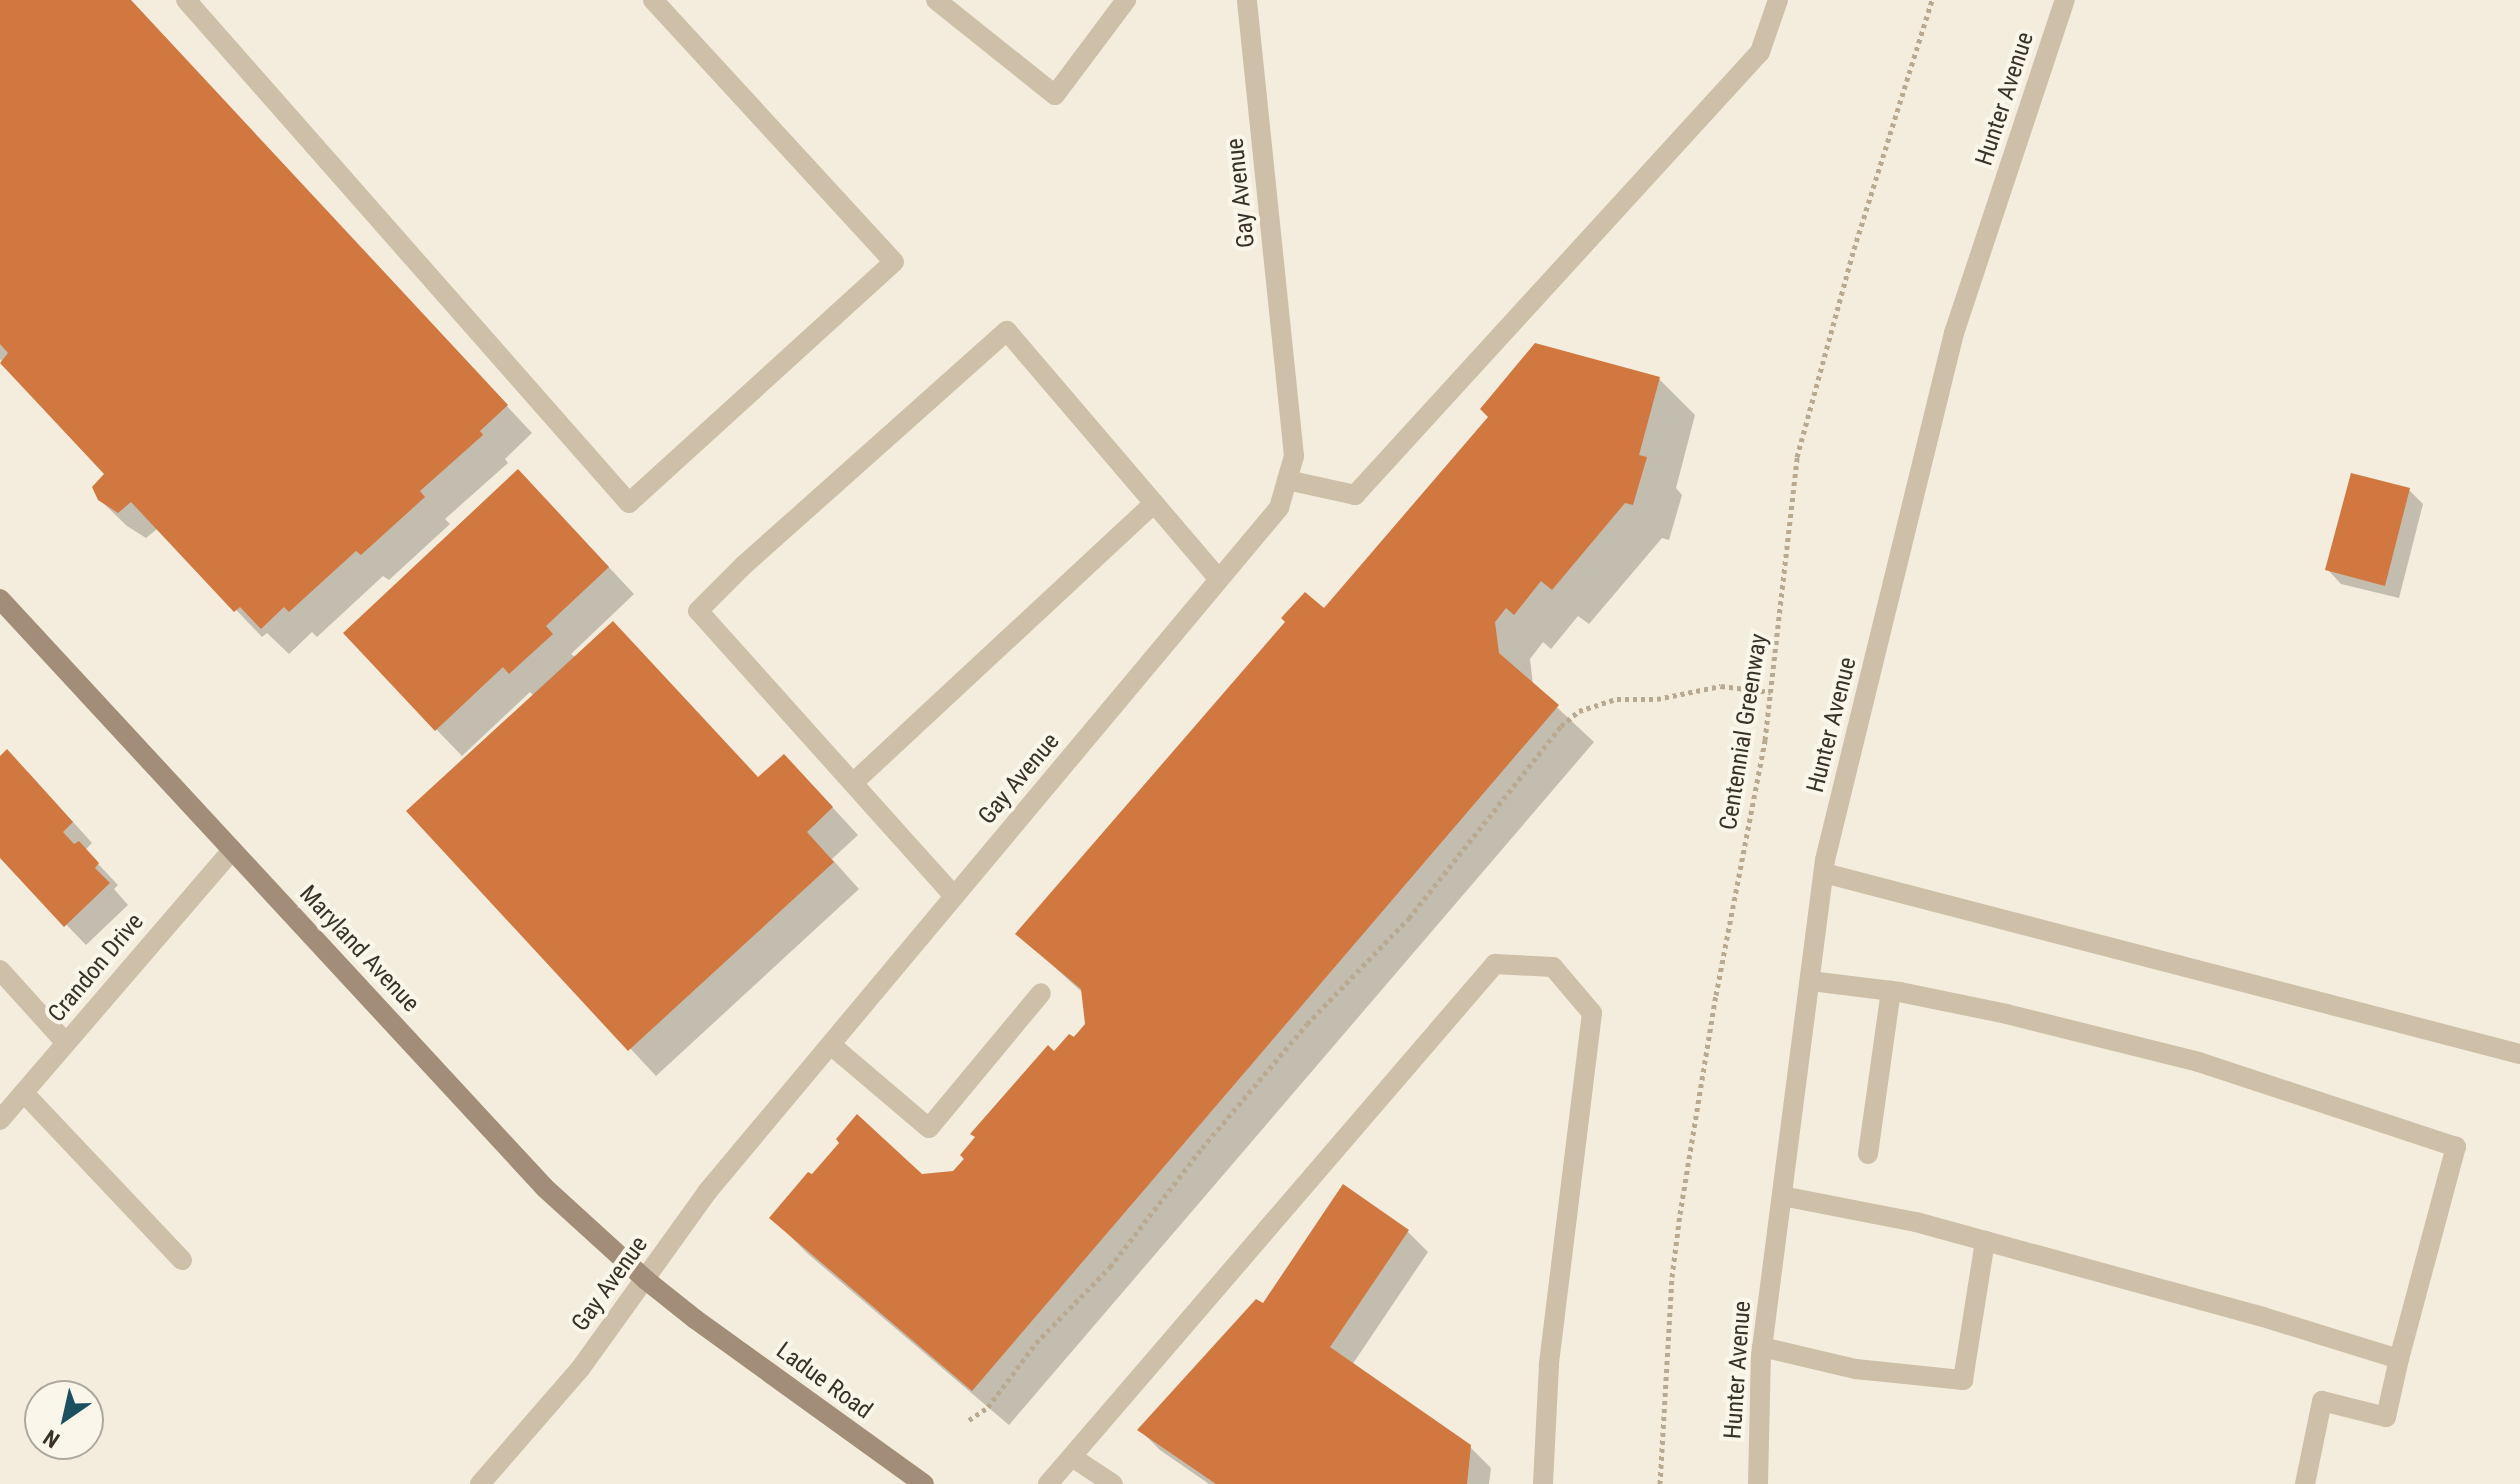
<!DOCTYPE html>
<style>
body{margin:0}
#map{position:relative;width:2520px;height:1484px;overflow:hidden;background:#f4eddd;font-family:"Roboto Condensed",sans-serif}
div>[style]{position:absolute}
[style*='--x']{left:calc(var(--x)*1px);top:calc(var(--y)*1px);width:calc(var(--w)*1px);rotate:calc(var(--a)*1deg)}
.shadow>*{inset:0;background:#0003}
.building>*{inset:0;background:#d07840}
.path>*{height:5px;margin-top:-2.5px;transform-origin:0;background:repeating-linear-gradient(90deg,#baa991 0 4px,transparent 0 8px)}
.service>*{height:20px;margin:-10px;padding:0 10px;transform-origin:10px;border-radius:10px;background:#cebfa8}
.minor>*{height:20px;margin:-10px;padding:0 10px;transform-origin:10px;border-radius:10px;background:#cebfa8}
.secondary>*{height:20px;margin:-10px;padding:0 10px;transform-origin:10px;border-radius:10px;background:#a28e78}
span{translate:-50% -50%;white-space:nowrap;text-align:center;line-height:1.15;-webkit-text-stroke:8px #fbf6ea;paint-order:stroke}
.street-label{font-size:24px;color:#3a3128}
.north{position:absolute;left:24px;top:1380px;width:80px;height:80px;box-sizing:border-box;background:#fbf6ea;border:2px solid #aea79c;border-radius:50%;rotate:214deg;font-size:22px;font-weight:700;line-height:32px;text-align:center;color:#3a3128}
.north::after{content:'';display:block;margin:auto;width:28px;height:36px;background:#1a5060;clip-path:polygon(50% 0,100% 100%,50% 72%,0 100%)}
</style>
<div id="map">
<div class="shadow">
<div style="clip-path:polygon(0 0,130px 0,532px 433px,505px 459px,508px 463px,445px 519px,450px 524px,389px 580px,383px 576px,317px 637px,312px 632px,289px 654px,267px 633px,262px 637px,158px 528px,146px 538px,127px 526px,99px 499px,107px 474px,0 359px)"></div>
<div style="clip-path:polygon(1659px 379px,1695px 415px,1676px 488px,1682px 495px,1669px 540px,1662px 538px,1589px 624px,1578px 616px,1551px 649px,1543px 642px,1530px 659px,1533px 685px,1594px 742px,1009px 1425px,808px 1254px,772px 1218px,922px 1176px,954px 1173px,977px 1138px,1055px 1053px,1087px 1025px,1084px 994px,1018px 934px,1324px 611px)"></div>
<div style="clip-path:polygon(2409px 490px,2423px 504px,2399px 598px,2341px 584px,2328px 570px)"></div>
<div style="clip-path:polygon(544px 498px,634px 594px,571px 654px,759px 779px,810px 783px,858px 835px,832px 859px,859px 889px,656px 1076px,409px 811px,534px 696px,530px 692px,462px 756px,436px 729px)"></div>
<div style="clip-path:polygon(0 758px,28px 772px,92px 843px,85px 850px,118px 885px,114px 889px,128px 905px,86px 945px,0 856px)"></div>
<div style="clip-path:polygon(1407px 1231px,1428px 1252px,1352px 1365px,1470px 1447px,1491px 1468px,1489px 1484px,1209px 1484px,1160px 1450px,1140px 1430px,1264px 1306px)"></div>
</div>
<div class="building">
<div style="clip-path:polygon(0 0,131px 0,508px 405px,480px 431px,483px 435px,420px 491px,425px 497px,361px 555px,356px 551px,289px 612px,284px 607px,261px 629px,240px 607px,234px 612px,131px 502px,118px 513px,98px 500px,92px 487px,104px 474px,0 363px,8px 353px,0 344px)"></div>
<div style="clip-path:polygon(1535px 343px,1660px 377px,1639px 455px,1647px 457px,1633px 505px,1625px 503px,1552px 590px,1541px 581px,1514px 615px,1506px 608px,1495px 622px,1499px 653px,1559px 705px,972px 1391px,769px 1218px,808px 1172px,812px 1174px,839px 1143px,836px 1139px,857px 1114px,922px 1174px,953px 1171px,964px 1159px,960px 1155px,975px 1137px,970px 1134px,1048px 1045px,1054px 1051px,1069px 1034px,1074px 1037px,1085px 1024px,1081px 989px,1015px 934px,1285px 622px,1281px 618px,1305px 592px,1324px 608px,1488px 417px,1480px 409px)"></div>
<div style="clip-path:polygon(518px 469px,609px 567px,546px 626px,553px 634px,509px 674px,503px 667px,435px 731px,343px 633px)"></div>
<div style="clip-path:polygon(2351px 473px,2410px 488px,2385px 586px,2325px 570px)"></div>
<div style="clip-path:polygon(613px 621px,758px 777px,784px 754px,833px 807px,807px 832px,834px 862px,628px 1051px,406px 811px)"></div>
<div style="clip-path:polygon(7px 749px,73px 822px,63px 832px,74px 844px,79px 841px,99px 863px,95px 868px,110px 883px,64px 927px,0 858px,0 756px)"></div>
<div style="clip-path:polygon(1343px 1184px,1409px 1230px,1330px 1347px,1471px 1445px,1467px 1484px,1216px 1484px,1137px 1430px,1256px 1299px,1263px 1303px)"></div>
</div>
<div class="path">
<div style="--x:969;--y:1420;--w:23;--a:-34"></div>
<div style="--x:988;--y:1407;--w:80;--a:-53.1"></div>
<div style="--x:1036;--y:1343;--w:106;--a:-45.8"></div>
<div style="--x:1110;--y:1267;--w:150;--a:-52.3"></div>
<div style="--x:1202;--y:1148;--w:162;--a:-49.7"></div>
<div style="--x:1307;--y:1024;--w:147;--a:-46.1"></div>
<div style="--x:1409;--y:918;--w:245;--a:-51.6"></div>
<div style="--x:1561;--y:726;--w:23;--a:-40"></div>
<div style="--x:1579;--y:711;--w:40;--a:-18"></div>
<div style="--x:1617;--y:699;--w:40;--a:0"></div>
<div style="--x:1657;--y:699;--w:65;--a:-11.5"></div>
<div style="--x:1721;--y:686;--w:50;--a:6.8"></div>
<div style="--x:1660;--y:1484;--w:207;--a:-86.7"></div>
<div style="--x:1672;--y:1277;--w:64;--a:-82.8"></div>
<div style="--x:1680;--y:1214;--w:222;--a:-80.7"></div>
<div style="--x:1716;--y:995;--w:260;--a:-79.1"></div>
<div style="--x:1765;--y:740;--w:285;--a:-83.5"></div>
<div style="--x:1797;--y:457;--w:216;--a:-74.7"></div>
<div style="--x:1854;--y:249;--w:261;--a:-72.6"></div>
</div>
<div class="service">
<div style="--x:186;--y:0;--w:670;--a:48.63"></div>
<div style="--x:629;--y:503;--w:358;--a:-42.3"></div>
<div style="--x:894;--y:262;--w:356;--a:-132.6"></div>
<div style="--x:936;--y:0;--w:152;--a:38.6"></div>
<div style="--x:1055;--y:95;--w:119;--a:-53.2"></div>
<div style="--x:1287;--y:480;--w:70;--a:12.4"></div>
<div style="--x:1355;--y:495;--w:600;--a:-47.57"></div>
<div style="--x:1760;--y:52;--w:55;--a:-70.9"></div>
<div style="--x:853;--y:783;--w:411;--a:-42.9"></div>
<div style="--x:1824;--y:873;--w:719;--a:14.58"></div>
<div style="--x:954;--y:896;--w:383;--a:-131.9"></div>
<div style="--x:698;--y:611;--w:65;--a:-45"></div>
<div style="--x:744;--y:565;--w:352;--a:-41.7"></div>
<div style="--x:1007;--y:331;--w:326;--a:49.5"></div>
<div style="--x:0;--y:970;--w:98;--a:47.9"></div>
<div style="--x:831;--y:1045;--w:128;--a:40.3"></div>
<div style="--x:929;--y:1128;--w:175;--a:-50.3"></div>
<div style="--x:24;--y:1093;--w:230;--a:46.6"></div>
<div style="--x:1868;--y:1154;--w:165;--a:-82"></div>
<div style="--x:1782;--y:1196;--w:136;--a:11"></div>
<div style="--x:1916;--y:1222;--w:360;--a:15.3"></div>
<div style="--x:2263;--y:1317;--w:142;--a:17.2"></div>
<div style="--x:2399;--y:1359;--w:220;--a:-75"></div>
<div style="--x:2456;--y:1147;--w:271;--a:-161.7"></div>
<div style="--x:2199;--y:1062;--w:198;--a:-166"></div>
<div style="--x:2007;--y:1014;--w:109;--a:-168.4"></div>
<div style="--x:1900;--y:992;--w:91;--a:-173"></div>
<div style="--x:1762;--y:1347;--w:97;--a:13.2"></div>
<div style="--x:1856;--y:1369;--w:108;--a:5.9"></div>
<div style="--x:1963;--y:1380;--w:141;--a:-81"></div>
<div style="--x:1072;--y:1457;--w:49;--a:33.4"></div>
<div style="--x:1048;--y:1484;--w:686;--a:-49.32"></div>
<div style="--x:1495;--y:964;--w:58;--a:3"></div>
<div style="--x:1553;--y:967;--w:60;--a:49.7"></div>
<div style="--x:1592;--y:1013;--w:355;--a:97"></div>
<div style="--x:1549;--y:1365;--w:119;--a:92.9"></div>
<div style="--x:2305;--y:1484;--w:85;--a:-78.4"></div>
<div style="--x:2322;--y:1401;--w:66;--a:14"></div>
<div style="--x:2386;--y:1417;--w:59;--a:-77.4"></div>
</div>
<div class="minor">
<div style="--x:0;--y:1120;--w:356;--a:-49.3"></div>
<div style="--x:480;--y:1484;--w:152;--a:-49"></div>
<div style="--x:580;--y:1369;--w:218;--a:-54.3"></div>
<div style="--x:707;--y:1192;--w:892;--a:-50.1"></div>
<div style="--x:1279;--y:508;--w:54;--a:-73.9"></div>
<div style="--x:1294;--y:456;--w:458;--a:-95.9"></div>
<div style="--x:1758;--y:1484;--w:128;--a:-88.7"></div>
<div style="--x:1761;--y:1356;--w:500;--a:-82.65"></div>
<div style="--x:1825;--y:860;--w:543;--a:-76.25"></div>
<div style="--x:1954;--y:333;--w:351;--a:-71.6"></div>
</div>
<div class="secondary">
<div style="--x:0;--y:599;--w:802;--a:47.22"></div>
<div style="--x:545;--y:1188;--w:137;--a:42.3"></div>
<div style="--x:646;--y:1280;--w:63;--a:38.5"></div>
<div style="--x:695;--y:1319;--w:282;--a:35.8"></div>
</div>
<div class="street-label">
<span style="left:2005px;top:99px;rotate:-72deg">Hunter Avenue</span>
<span style="left:1241px;top:193px;rotate:-96deg">Gay Avenue</span>
<span style="left:1832px;top:725px;rotate:-76deg">Hunter Avenue</span>
<span style="left:1744px;top:732px;rotate:-81deg">Centennial Greenway</span>
<span style="left:1019px;top:779px;rotate:-50deg">Gay Avenue</span>
<span style="left:359px;top:949px;rotate:47deg">Maryland Avenue</span>
<span style="left:96px;top:968px;rotate:-50deg">Crandon Drive</span>
<span style="left:610px;top:1284px;rotate:-54deg">Gay Avenue</span>
<span style="left:1738px;top:1370px;rotate:-86deg">Hunter Avenue</span>
<span style="left:824px;top:1381px;rotate:36deg">Ladue Road</span>
</div>
<div class="north">N</div>
</div>
